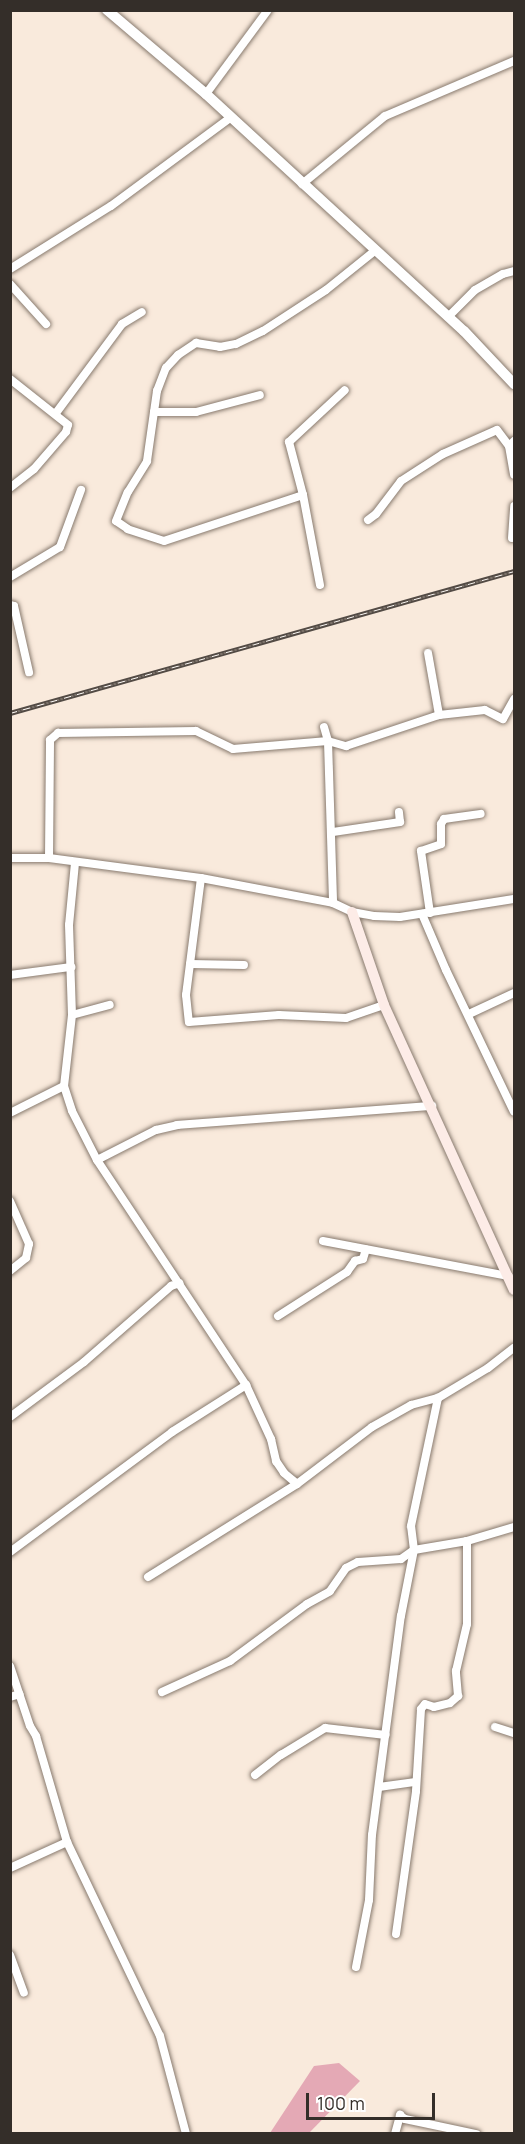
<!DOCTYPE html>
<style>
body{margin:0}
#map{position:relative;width:525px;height:2144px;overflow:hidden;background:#f9eadc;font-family:Manrope,sans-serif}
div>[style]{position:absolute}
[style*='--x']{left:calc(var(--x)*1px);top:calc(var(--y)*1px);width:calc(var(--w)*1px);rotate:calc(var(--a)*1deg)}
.green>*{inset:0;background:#e4a9b5}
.roads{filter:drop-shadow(0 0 2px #887a6e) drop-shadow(0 0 2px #887a6e)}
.minor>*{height:8px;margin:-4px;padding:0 4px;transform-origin:4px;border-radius:4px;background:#fff}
.tertiary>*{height:10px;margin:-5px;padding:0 5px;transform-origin:5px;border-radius:5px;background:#fff}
.secondary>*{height:10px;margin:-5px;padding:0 5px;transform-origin:5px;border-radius:5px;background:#fdece7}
.rail>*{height:4.5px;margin-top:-2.25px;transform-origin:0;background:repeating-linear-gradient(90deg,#fff 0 7px,#534b45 0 14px);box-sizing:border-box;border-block:2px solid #534b45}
span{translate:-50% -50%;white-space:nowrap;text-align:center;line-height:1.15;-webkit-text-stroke:6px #fff;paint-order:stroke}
.frame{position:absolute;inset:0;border:12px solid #342e29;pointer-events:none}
.scale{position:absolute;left:306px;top:2093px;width:129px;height:27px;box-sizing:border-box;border:3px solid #342e29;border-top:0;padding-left:8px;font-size:18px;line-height:21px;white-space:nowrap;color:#342e29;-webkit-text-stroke:4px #fff;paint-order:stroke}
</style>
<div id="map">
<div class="green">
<div style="clip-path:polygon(339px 2063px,360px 2081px,309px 2133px,270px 2133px,314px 2066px)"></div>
</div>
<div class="roads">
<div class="minor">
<div style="--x:206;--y:94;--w:104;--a:-53.6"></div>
<div style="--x:302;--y:184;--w:107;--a:-39.3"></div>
<div style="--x:385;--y:116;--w:140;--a:-23.1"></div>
<div style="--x:10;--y:269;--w:119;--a:-32"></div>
<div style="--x:111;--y:206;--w:148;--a:-36.5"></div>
<div style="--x:10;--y:284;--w:54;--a:48"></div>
<div style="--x:448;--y:317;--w:38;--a:-45"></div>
<div style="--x:475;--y:290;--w:32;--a:-30"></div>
<div style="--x:503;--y:274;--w:11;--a:-15"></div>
<div style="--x:10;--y:379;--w:74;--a:38.4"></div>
<div style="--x:68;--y:425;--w:7;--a:106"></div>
<div style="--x:66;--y:432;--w:49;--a:130.9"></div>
<div style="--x:34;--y:469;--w:31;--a:142"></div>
<div style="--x:154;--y:412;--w:42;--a:0"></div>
<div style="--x:196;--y:412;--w:66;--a:-14.9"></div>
<div style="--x:56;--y:413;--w:111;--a:-53.4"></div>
<div style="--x:122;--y:324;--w:23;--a:-31"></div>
<div style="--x:514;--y:441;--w:7;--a:135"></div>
<div style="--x:509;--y:446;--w:29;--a:80"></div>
<div style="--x:303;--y:495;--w:146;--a:161.7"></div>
<div style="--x:164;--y:541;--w:38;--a:-162"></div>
<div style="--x:128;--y:529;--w:14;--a:-146"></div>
<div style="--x:116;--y:521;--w:31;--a:-68"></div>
<div style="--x:128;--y:492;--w:36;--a:-58"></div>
<div style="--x:147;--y:461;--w:71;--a:-81.9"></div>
<div style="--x:157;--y:391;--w:25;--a:-69"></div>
<div style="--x:166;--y:368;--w:18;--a:-47"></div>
<div style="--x:178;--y:355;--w:22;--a:-34"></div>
<div style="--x:196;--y:343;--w:24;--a:9"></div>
<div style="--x:220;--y:347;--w:16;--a:-11"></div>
<div style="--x:236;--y:344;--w:30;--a:-26"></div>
<div style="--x:263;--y:331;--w:75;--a:-33.1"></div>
<div style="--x:326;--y:290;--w:64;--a:-38.7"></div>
<div style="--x:368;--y:520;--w:10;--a:-37"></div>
<div style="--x:376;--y:514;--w:41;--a:-52.9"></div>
<div style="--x:401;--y:481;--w:50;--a:-32.7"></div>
<div style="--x:443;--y:454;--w:59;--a:-24"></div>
<div style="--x:497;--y:430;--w:20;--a:53"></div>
<div style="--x:512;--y:538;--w:32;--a:-86"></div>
<div style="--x:10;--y:577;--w:58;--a:-31"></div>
<div style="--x:60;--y:547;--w:61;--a:-69.8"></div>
<div style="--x:320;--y:585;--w:92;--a:-100.7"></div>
<div style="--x:303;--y:495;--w:55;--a:-104.8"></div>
<div style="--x:289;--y:442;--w:76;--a:-42.9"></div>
<div style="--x:10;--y:605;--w:4;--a:14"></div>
<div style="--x:14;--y:606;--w:68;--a:77.2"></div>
<div style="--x:428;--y:653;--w:63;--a:79.9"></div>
<div style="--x:324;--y:727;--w:15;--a:74"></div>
<div style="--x:328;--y:741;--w:19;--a:16"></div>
<div style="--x:346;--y:746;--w:98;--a:-18.4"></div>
<div style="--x:439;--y:715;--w:46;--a:-6.2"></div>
<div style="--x:485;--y:710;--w:20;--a:27"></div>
<div style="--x:503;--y:719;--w:23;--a:-61"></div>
<div style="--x:333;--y:832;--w:68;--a:-8.5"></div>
<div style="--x:400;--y:822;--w:10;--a:-96"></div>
<div style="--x:10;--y:858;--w:39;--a:0"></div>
<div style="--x:49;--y:858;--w:153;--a:7.5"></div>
<div style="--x:201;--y:878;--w:134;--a:10.7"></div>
<div style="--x:333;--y:903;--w:21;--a:25"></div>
<div style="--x:352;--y:912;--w:22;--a:10"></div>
<div style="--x:374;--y:916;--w:26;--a:2"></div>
<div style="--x:400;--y:917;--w:115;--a:-9"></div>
<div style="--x:49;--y:858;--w:118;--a:-89.5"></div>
<div style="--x:50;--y:740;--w:11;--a:-41"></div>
<div style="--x:58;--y:733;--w:138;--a:-0.8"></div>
<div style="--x:196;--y:731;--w:41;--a:25.9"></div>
<div style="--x:233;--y:749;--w:95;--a:-4.8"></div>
<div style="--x:328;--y:741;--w:162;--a:88.2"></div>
<div style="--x:75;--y:863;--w:62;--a:95.5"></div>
<div style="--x:69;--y:925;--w:90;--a:88.1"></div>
<div style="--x:72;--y:1015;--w:71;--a:96.4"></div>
<div style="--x:64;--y:1086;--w:26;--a:72"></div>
<div style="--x:72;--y:1111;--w:55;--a:63"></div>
<div style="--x:97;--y:1160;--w:270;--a:56.5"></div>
<div style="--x:246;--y:1385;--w:60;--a:65.2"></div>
<div style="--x:271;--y:1439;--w:23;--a:77"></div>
<div style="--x:276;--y:1461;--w:14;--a:56"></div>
<div style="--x:284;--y:1473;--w:17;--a:40"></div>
<div style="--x:201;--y:878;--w:118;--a:97.3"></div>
<div style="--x:186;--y:995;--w:27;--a:84"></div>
<div style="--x:189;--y:1022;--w:90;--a:-4.4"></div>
<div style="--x:279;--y:1015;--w:67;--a:2.6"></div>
<div style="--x:346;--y:1018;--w:40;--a:-18.9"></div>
<div style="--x:430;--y:913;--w:63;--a:-98.3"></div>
<div style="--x:421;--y:851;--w:21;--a:-19"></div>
<div style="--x:441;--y:844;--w:20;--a:-90"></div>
<div style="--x:441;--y:824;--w:6;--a:-59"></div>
<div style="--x:444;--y:819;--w:37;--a:-8"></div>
<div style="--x:422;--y:914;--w:61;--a:66.8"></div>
<div style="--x:446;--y:970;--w:157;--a:64.4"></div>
<div style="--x:190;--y:964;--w:54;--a:1.1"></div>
<div style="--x:10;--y:975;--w:62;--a:-7.5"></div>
<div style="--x:469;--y:1014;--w:50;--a:-25"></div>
<div style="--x:72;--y:1015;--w:39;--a:-15"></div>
<div style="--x:10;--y:1113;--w:60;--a:-26.6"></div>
<div style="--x:97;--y:1160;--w:66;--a:-27"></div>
<div style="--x:156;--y:1130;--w:22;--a:-13"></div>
<div style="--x:177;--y:1125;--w:256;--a:-4.3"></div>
<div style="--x:10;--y:1201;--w:47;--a:66.2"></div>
<div style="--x:29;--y:1244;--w:14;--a:102"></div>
<div style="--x:26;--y:1258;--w:21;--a:141"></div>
<div style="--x:323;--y:1241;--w:189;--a:10.7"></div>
<div style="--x:278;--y:1316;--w:82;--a:-32.5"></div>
<div style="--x:347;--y:1272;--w:14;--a:-54"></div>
<div style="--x:355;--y:1261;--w:8;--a:-14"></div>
<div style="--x:363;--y:1259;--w:10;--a:-73"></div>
<div style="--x:10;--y:1417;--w:92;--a:-36.6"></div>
<div style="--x:84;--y:1362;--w:116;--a:-41.1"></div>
<div style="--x:171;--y:1286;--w:9;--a:-18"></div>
<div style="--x:10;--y:1552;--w:202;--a:-36.5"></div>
<div style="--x:172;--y:1432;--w:88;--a:-32.4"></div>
<div style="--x:148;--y:1577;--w:176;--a:-32"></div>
<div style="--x:297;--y:1484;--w:94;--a:-37.2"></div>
<div style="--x:372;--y:1427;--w:45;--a:-29.4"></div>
<div style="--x:411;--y:1405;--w:28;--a:-15"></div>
<div style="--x:438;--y:1398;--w:58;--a:-31"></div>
<div style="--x:488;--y:1368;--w:33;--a:-38"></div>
<div style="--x:10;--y:1666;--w:63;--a:71.6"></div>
<div style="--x:30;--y:1726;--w:12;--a:59"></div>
<div style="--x:36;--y:1736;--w:110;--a:73.7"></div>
<div style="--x:67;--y:1842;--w:215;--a:64.4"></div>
<div style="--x:160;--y:2036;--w:101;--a:75.1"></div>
<div style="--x:162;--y:1692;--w:75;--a:-24.5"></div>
<div style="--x:230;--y:1661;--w:96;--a:-36.5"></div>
<div style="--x:307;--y:1604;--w:26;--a:-29"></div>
<div style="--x:330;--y:1591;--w:28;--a:-55"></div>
<div style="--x:346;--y:1568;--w:13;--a:-27"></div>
<div style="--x:358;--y:1562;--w:43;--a:-4"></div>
<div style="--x:401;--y:1559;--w:16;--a:-35"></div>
<div style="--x:414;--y:1550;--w:54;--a:-9.6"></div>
<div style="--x:467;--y:1541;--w:49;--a:-16.6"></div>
<div style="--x:10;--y:1697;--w:10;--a:-17"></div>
<div style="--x:495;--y:1727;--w:20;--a:18"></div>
<div style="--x:255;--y:1775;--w:33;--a:-38"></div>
<div style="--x:281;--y:1755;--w:52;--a:-31.5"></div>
<div style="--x:325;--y:1728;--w:61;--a:6.5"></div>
<div style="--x:379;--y:1787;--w:37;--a:-8"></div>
<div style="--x:10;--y:1868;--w:63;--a:-24.5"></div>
<div style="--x:396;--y:1934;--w:144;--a:-82"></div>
<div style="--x:416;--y:1791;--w:82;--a:-86.5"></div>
<div style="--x:421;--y:1709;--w:6;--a:-51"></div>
<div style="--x:425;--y:1704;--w:9;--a:18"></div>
<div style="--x:434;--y:1707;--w:16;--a:-14"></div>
<div style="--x:450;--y:1703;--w:11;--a:-41"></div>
<div style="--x:458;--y:1696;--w:25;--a:-95"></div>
<div style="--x:456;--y:1671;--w:48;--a:-76.8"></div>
<div style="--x:467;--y:1624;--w:83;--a:-90"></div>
<div style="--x:10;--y:1955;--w:40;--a:69.8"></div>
<div style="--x:356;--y:1967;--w:68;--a:-79"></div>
<div style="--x:369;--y:1900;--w:65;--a:-87.4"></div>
<div style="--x:372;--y:1835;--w:221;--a:-82.5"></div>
<div style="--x:401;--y:1616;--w:67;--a:-78.9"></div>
<div style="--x:414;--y:1550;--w:24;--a:-97"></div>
<div style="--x:411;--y:1526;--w:131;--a:-78.1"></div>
<div style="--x:395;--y:2134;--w:20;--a:-75"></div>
<div style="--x:400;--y:2115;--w:6;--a:39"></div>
<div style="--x:405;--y:2119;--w:73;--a:11.9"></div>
</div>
<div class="tertiary">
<div style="--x:107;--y:10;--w:130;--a:40.3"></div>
<div style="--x:206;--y:94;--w:350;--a:42.6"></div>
<div style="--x:464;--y:331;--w:73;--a:46.7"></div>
</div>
<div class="secondary">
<div style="--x:352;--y:912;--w:98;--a:71"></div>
<div style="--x:384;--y:1005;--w:313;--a:65.5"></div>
</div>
</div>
<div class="rail">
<div style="--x:10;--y:713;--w:524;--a:-15.73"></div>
</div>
<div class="frame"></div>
<div class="scale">100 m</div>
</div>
